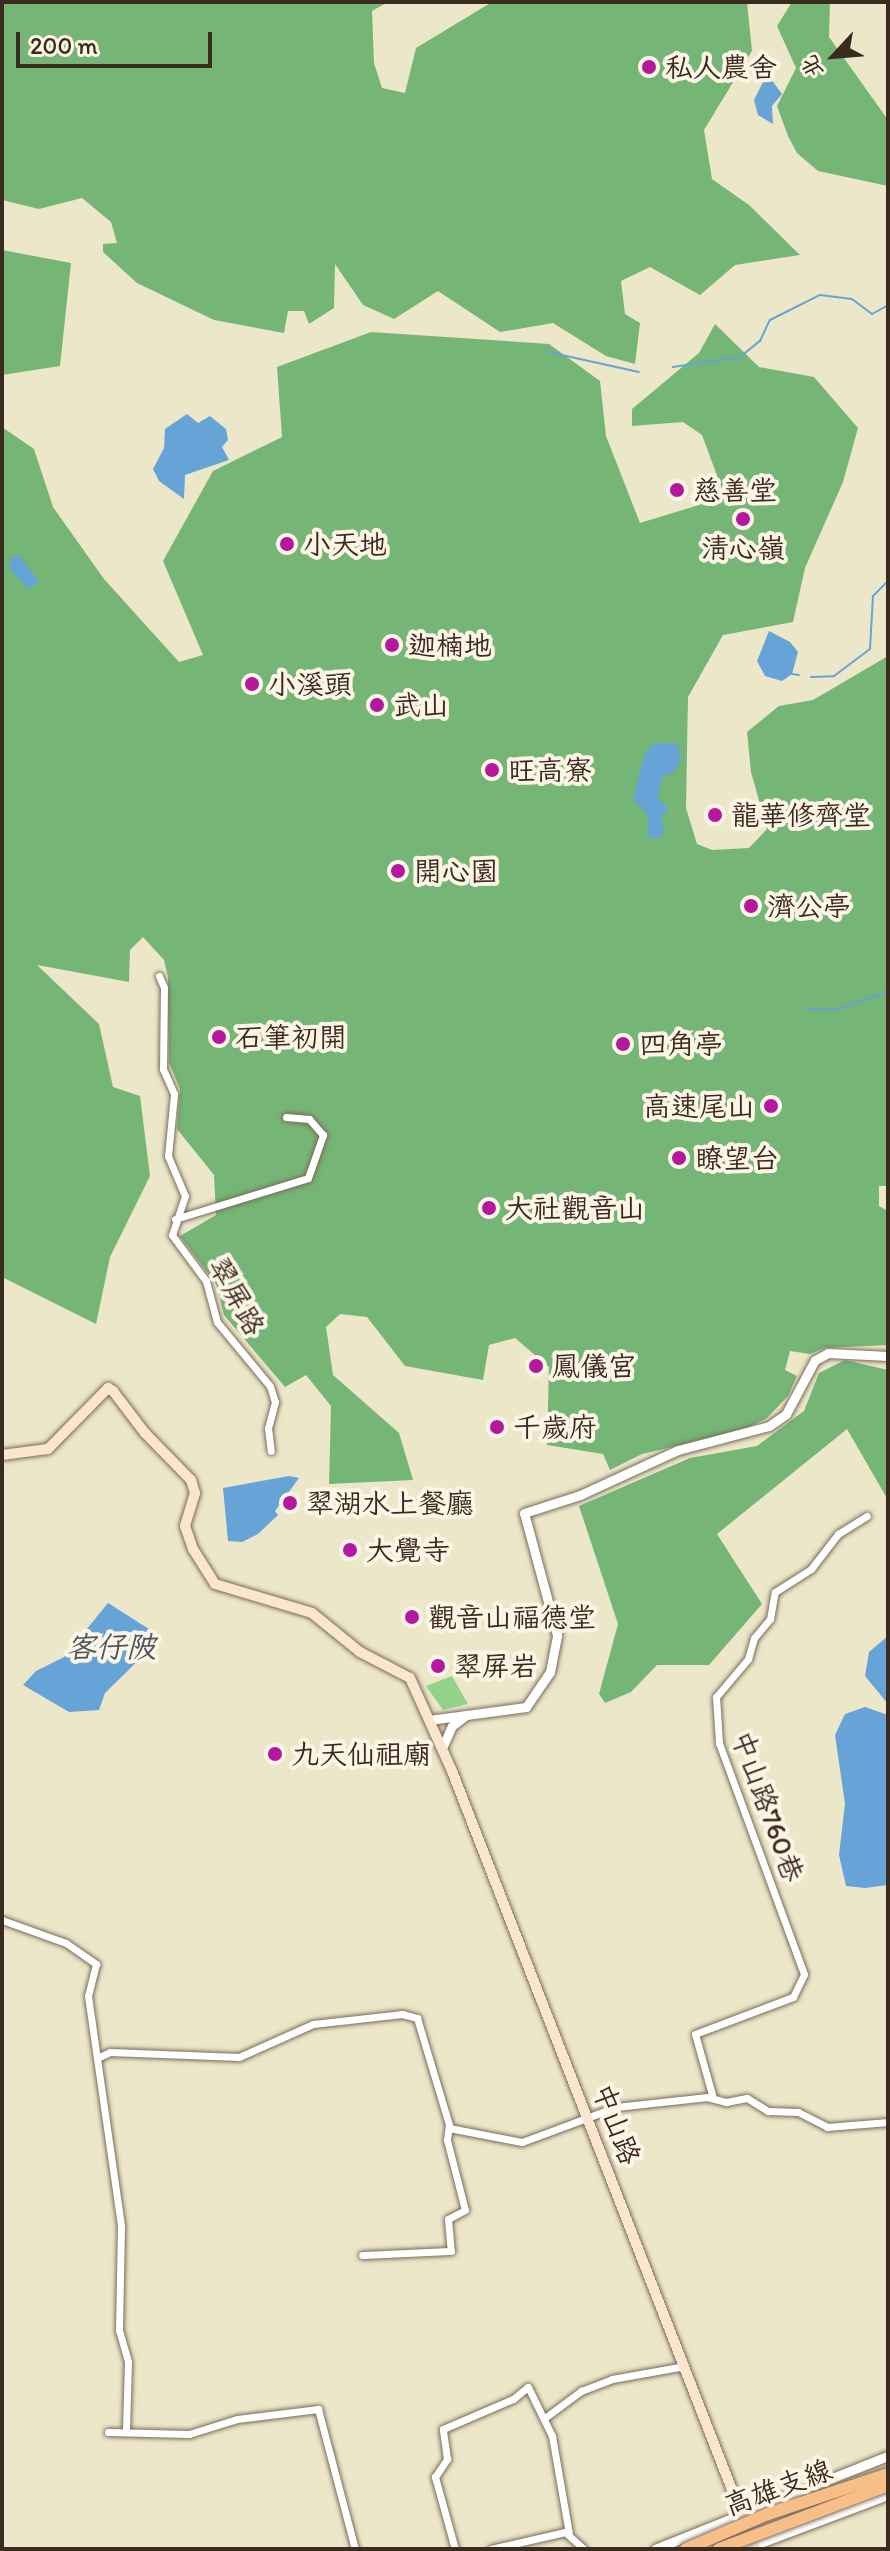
<!DOCTYPE html>
<meta charset="utf-8">
<style>
body{margin:0}
#map{position:relative;width:890px;height:2551px;overflow:hidden;background:#ede7c9;font-family:Itim,"LXGW WenKai TC",sans-serif}
div>[style]{position:absolute}
[style*='--x']{left:calc(var(--x)*1px);top:calc(var(--y)*1px);width:calc(var(--w)*1px);rotate:calc(var(--a)*1deg)}
.green>*{inset:0;background:#92d38a}
.forest>*{inset:0;background:#75b576}
.water>*{inset:0;background:#66a4d8}
.stream>*{height:2px;margin:-1px;padding:0 1px;transform-origin:1px;border-radius:1px;background:#66a4d8}
.roads{filter:drop-shadow(0 0 2px #796c5a) drop-shadow(0 0 2px #796c5a)}
.minor>*{height:7px;margin:-3.5px;padding:0 3.5px;transform-origin:3.5px;border-radius:3.5px;background:#fff}
.tertiary>*{height:9px;margin:-4.5px;padding:0 4.5px;transform-origin:4.5px;border-radius:4.5px;background:#fff}
.secondary>*{height:10px;margin:-5px;padding:0 5px;transform-origin:5px;border-radius:5px;background:#fce5cf}
.bridges{filter:drop-shadow(0 0 2px #796c5a) drop-shadow(0 0 2px #796c5a)}
.motorway-bridge>*{height:12px;margin:-6px;padding:0 6px;transform-origin:6px;border-radius:6px;background:#f7be87}
.dots>*{width:22px;height:22px;translate:-50% -50%;box-sizing:border-box;border:4px solid #fcf5e5;border-radius:50%}
span{translate:-50% -50%;white-space:nowrap;text-align:center;line-height:1.15;-webkit-text-stroke:8px #fcf5e5;paint-order:stroke}
.poi-label{font-size:28px;color:#3b2a1e}
.left{translate:0 -50%;text-align:left}
.right{translate:-100% -50%;text-align:right}
.street-label{font-size:28px;color:#3b2a1e}
.water-label{font-size:30px;color:#4a555f;font-style:italic}
.frame{position:absolute;inset:0;border:4px solid #3b2a1e;pointer-events:none}
.north{position:absolute;left:794px;top:16px;width:80px;height:80px;-webkit-text-stroke:6px #fcf5e5;paint-order:stroke;rotate:244deg;font-size:22px;font-weight:700;line-height:32px;text-align:center;color:#3b2a1e}
.north::after{content:'';display:block;margin:auto;width:28px;height:36px;background:#3b2a1e;clip-path:polygon(50% 0,100% 100%,50% 72%,0 100%)}
.scale{position:absolute;left:16px;top:32px;width:196px;height:36px;box-sizing:border-box;border:4px solid #3b2a1e;border-top:0;padding-left:10px;font-size:24px;line-height:28px;white-space:nowrap;color:#3b2a1e;-webkit-text-stroke:6px #fcf5e5;paint-order:stroke}
</style>
<div id="map">
<div class="green">
<div style="clip-path:polygon(452px 1676px,468px 1704px,443px 1710px,426px 1686px)"></div>
</div>
<div class="forest">
<div style="clip-path:polygon(2px 2px,388px 2px,372px 11px,374px 63px,382px 88px,405px 93px,416px 48px,492px 2px,747px 2px,752px 51px,704px 130px,712px 179px,749px 205px,800px 255px,735px 265px,700px 295px,650px 267px,621px 281px,625px 314px,640px 323px,635px 364px,606px 356px,553px 323px,500px 332px,438px 291px,394px 319px,363px 305px,335px 264px,334px 308px,309px 324px,304px 311px,288px 311px,284px 333px,214px 320px,137px 283px,103px 252px,103px 244px,117px 243px,111px 222px,82px 198px,39px 209px,2px 200px)"></div>
<div style="clip-path:polygon(792px 2px,830px 2px,829px 37px,888px 120px,888px 186px,818px 171px,797px 153px,788px 136px,777px 106px,796px 68px,777px 26px)"></div>
<div style="clip-path:polygon(2px 250px,71px 263px,60px 366px,2px 375px)"></div>
<div style="clip-path:polygon(715px 324px,759px 367px,814px 377px,858px 428px,843px 482px,805px 568px,793px 622px,723px 635px,688px 697px,686px 808px,697px 844px,712px 850px,749px 848px,767px 829px,751px 772px,747px 732px,779px 706px,813px 700px,888px 656px,888px 1186px,879px 1186px,879px 1206px,888px 1211px,888px 1345px,825px 1348px,810px 1354px,790px 1351px,785px 1370px,797px 1376px,788px 1396px,767px 1418px,741px 1431px,642px 1454px,610px 1470px,603px 1454px,547px 1445px,549px 1367px,515px 1338px,489px 1345px,483px 1380px,405px 1366px,367px 1317px,340px 1314px,326px 1327px,333px 1375px,399px 1433px,413px 1480px,329px 1484px,331px 1406px,306px 1375px,285px 1387px,224px 1315px,216px 1284px,180px 1236px,216px 1215px,214px 1175px,177px 1129px,180px 1089px,169px 1063px,168px 977px,164px 960px,143px 937px,130px 950px,129px 982px,37px 965px,99px 1024px,113px 1087px,140px 1096px,150px 1176px,110px 1257px,96px 1324px,2px 1277px,2px 427px,34px 449px,53px 507px,104px 579px,179px 662px,203px 655px,163px 561px,213px 471px,282px 437px,277px 367px,371px 332px,549px 344px,600px 381px,606px 436px,640px 523px,725px 497px,702px 435px,683px 422px,632px 426px,632px 409px,699px 353px)"></div>
<div style="clip-path:polygon(845px 1360px,888px 1370px,888px 1500px,847px 1429px,717px 1534px,762px 1604px,709px 1665px,657px 1665px,631px 1692px,605px 1703px,599px 1694px,618px 1624px,579px 1506px,690px 1458px,757px 1446px,804px 1411px,819px 1373px)"></div>
</div>
<div class="water">
<div style="clip-path:polygon(771px 79px,782px 94px,772px 106px,773px 124px,758px 115px,754px 100px,764px 80px)"></div>
<div style="clip-path:polygon(187px 414px,198px 423px,210px 416px,226px 429px,228px 440px,222px 447px,229px 460px,185px 475px,184px 499px,159px 481px,153px 469px,164px 448px,165px 429px)"></div>
<div style="clip-path:polygon(20px 556px,39px 582px,28px 588px,9px 568px,10px 558px)"></div>
<div style="clip-path:polygon(769px 631px,790px 642px,798px 652px,792px 674px,782px 681px,765px 676px,757px 661px)"></div>
<div style="clip-path:polygon(660px 743px,678px 744px,681px 761px,673px 773px,663px 776px,657px 797px,668px 807px,661px 820px,664px 827px,662px 836px,649px 839px,647px 814px,633px 799px,644px 757px,652px 744px)"></div>
<div style="clip-path:polygon(289px 1476px,299px 1478px,275px 1511px,278px 1515px,258px 1534px,242px 1542px,228px 1541px,223px 1488px)"></div>
<div style="clip-path:polygon(108px 1603px,152px 1631px,151px 1648px,105px 1693px,99px 1710px,69px 1712px,23px 1685px,36px 1671px,64px 1657px)"></div>
<div style="clip-path:polygon(888px 1636px,888px 1704px,865px 1676px,869px 1652px)"></div>
<div style="clip-path:polygon(865px 1707px,888px 1715px,888px 1885px,865px 1888px,846px 1886px,839px 1855px,845px 1804px,835px 1735px,845px 1714px)"></div>
</div>
<div class="stream">
<div style="--x:548;--y:352;--w:93;--a:12.4"></div>
<div style="--x:673;--y:367;--w:68;--a:-8.5"></div>
<div style="--x:740;--y:357;--w:26;--a:-39"></div>
<div style="--x:760;--y:341;--w:23;--a:-65"></div>
<div style="--x:770;--y:320;--w:56;--a:-26.6"></div>
<div style="--x:820;--y:295;--w:32;--a:7"></div>
<div style="--x:852;--y:299;--w:25;--a:37"></div>
<div style="--x:872;--y:314;--w:18;--a:-29"></div>
<div style="--x:888;--y:430;--w:18;--a:90"></div>
<div style="--x:792;--y:674;--w:7;--a:8"></div>
<div style="--x:811;--y:677;--w:23;--a:-2"></div>
<div style="--x:834;--y:676;--w:45;--a:-36.9"></div>
<div style="--x:870;--y:649;--w:53;--a:-86.8"></div>
<div style="--x:873;--y:596;--w:21;--a:-45"></div>
<div style="--x:806;--y:1009;--w:34;--a:0"></div>
<div style="--x:840;--y:1009;--w:51;--a:-19.5"></div>
</div>
<div class="roads">
<div class="minor">
<div style="--x:159;--y:976;--w:13;--a:67"></div>
<div style="--x:164;--y:988;--w:81;--a:90.7"></div>
<div style="--x:163;--y:1069;--w:27;--a:66"></div>
<div style="--x:174;--y:1094;--w:62;--a:95.5"></div>
<div style="--x:168;--y:1156;--w:43;--a:67"></div>
<div style="--x:185;--y:1196;--w:41;--a:108.4"></div>
<div style="--x:172;--y:1235;--w:57;--a:53.5"></div>
<div style="--x:206;--y:1281;--w:42;--a:75"></div>
<div style="--x:217;--y:1322;--w:83;--a:50.4"></div>
<div style="--x:270;--y:1386;--w:17;--a:73"></div>
<div style="--x:275;--y:1402;--w:27;--a:105"></div>
<div style="--x:268;--y:1428;--w:23;--a:83"></div>
<div style="--x:175;--y:1219;--w:139;--a:-17.1"></div>
<div style="--x:308;--y:1178;--w:46;--a:-70.8"></div>
<div style="--x:323;--y:1135;--w:21;--a:-131"></div>
<div style="--x:309;--y:1119;--w:23;--a:-175"></div>
<div style="--x:2;--y:1920;--w:68;--a:19.8"></div>
<div style="--x:66;--y:1943;--w:37;--a:35"></div>
<div style="--x:96;--y:1964;--w:33;--a:104"></div>
<div style="--x:88;--y:1996;--w:232;--a:81.8"></div>
<div style="--x:121;--y:2226;--w:104;--a:91.1"></div>
<div style="--x:119;--y:2330;--w:33;--a:74"></div>
<div style="--x:128;--y:2362;--w:69;--a:91.7"></div>
<div style="--x:97;--y:2058;--w:14;--a:-25"></div>
<div style="--x:110;--y:2052;--w:129;--a:2.2"></div>
<div style="--x:239;--y:2057;--w:81;--a:-24"></div>
<div style="--x:313;--y:2024;--w:90;--a:-6.4"></div>
<div style="--x:402;--y:2014;--w:16;--a:15"></div>
<div style="--x:417;--y:2018;--w:112;--a:73.3"></div>
<div style="--x:449;--y:2125;--w:15;--a:98"></div>
<div style="--x:447;--y:2140;--w:72;--a:75.6"></div>
<div style="--x:465;--y:2210;--w:19;--a:152"></div>
<div style="--x:448;--y:2219;--w:32;--a:85"></div>
<div style="--x:451;--y:2251;--w:89;--a:177.4"></div>
<div style="--x:713;--y:2098;--w:66;--a:-105.7"></div>
<div style="--x:695;--y:2034;--w:105;--a:-20.7"></div>
<div style="--x:793;--y:1997;--w:25;--a:-64"></div>
<div style="--x:804;--y:1974;--w:246;--a:-110.2"></div>
<div style="--x:719;--y:1743;--w:46;--a:-93.7"></div>
<div style="--x:716;--y:1697;--w:50;--a:-49.9"></div>
<div style="--x:748;--y:1659;--w:22;--a:-74"></div>
<div style="--x:754;--y:1638;--w:25;--a:-50"></div>
<div style="--x:770;--y:1619;--w:27;--a:-80"></div>
<div style="--x:775;--y:1592;--w:43;--a:-32.6"></div>
<div style="--x:811;--y:1569;--w:44;--a:-52.4"></div>
<div style="--x:838;--y:1534;--w:34;--a:-32"></div>
<div style="--x:449;--y:2128;--w:74;--a:10.9"></div>
<div style="--x:522;--y:2142;--w:100;--a:-20.4"></div>
<div style="--x:616;--y:2107;--w:92;--a:-6.3"></div>
<div style="--x:707;--y:2097;--w:20;--a:15"></div>
<div style="--x:726;--y:2102;--w:21;--a:-11"></div>
<div style="--x:747;--y:2098;--w:25;--a:32"></div>
<div style="--x:768;--y:2111;--w:30;--a:2"></div>
<div style="--x:798;--y:2112;--w:33;--a:27"></div>
<div style="--x:827;--y:2127;--w:61;--a:-4.7"></div>
<div style="--x:546;--y:2417;--w:44;--a:-36.6"></div>
<div style="--x:581;--y:2391;--w:33;--a:-21"></div>
<div style="--x:612;--y:2379;--w:74;--a:-10.1"></div>
<div style="--x:108;--y:2432;--w:81;--a:1.4"></div>
<div style="--x:189;--y:2434;--w:50;--a:-17.4"></div>
<div style="--x:237;--y:2419;--w:82;--a:-7"></div>
<div style="--x:318;--y:2409;--w:145;--a:75.2"></div>
<div style="--x:455;--y:2549;--w:75;--a:-105.5"></div>
<div style="--x:435;--y:2477;--w:22;--a:-56"></div>
<div style="--x:447;--y:2459;--w:30;--a:-98"></div>
<div style="--x:443;--y:2429;--w:76;--a:-23.2"></div>
<div style="--x:513;--y:2399;--w:19;--a:-39"></div>
<div style="--x:528;--y:2387;--w:55;--a:63.9"></div>
<div style="--x:552;--y:2436;--w:98;--a:80.1"></div>
<div style="--x:491;--y:2549;--w:76;--a:-12.9"></div>
<div style="--x:565;--y:2532;--w:25;--a:42"></div>
</div>
<div class="tertiary">
<div style="--x:429;--y:1720;--w:98;--a:-7.6"></div>
<div style="--x:526;--y:1707;--w:42;--a:-55.6"></div>
<div style="--x:550;--y:1672;--w:38;--a:-79"></div>
<div style="--x:557;--y:1635;--w:126;--a:-105.1"></div>
<div style="--x:524;--y:1513;--w:59;--a:-17.8"></div>
<div style="--x:580;--y:1495;--w:108;--a:-24.7"></div>
<div style="--x:678;--y:1450;--w:94;--a:-14.8"></div>
<div style="--x:769;--y:1426;--w:21;--a:-35"></div>
<div style="--x:786;--y:1414;--w:61;--a:-61.8"></div>
<div style="--x:815;--y:1360;--w:15;--a:-28"></div>
<div style="--x:828;--y:1353;--w:60;--a:2.9"></div>
<div style="--x:442;--y:1748;--w:24;--a:-66"></div>
<div style="--x:452;--y:1726;--w:16;--a:-38"></div>
<div style="--x:655;--y:2549;--w:251;--a:-21.8"></div>
<div style="--x:704;--y:2549;--w:84;--a:-23.8"></div>
<div style="--x:744;--y:2549;--w:154;--a:-20.6"></div>
</div>
<div class="secondary">
<div style="--x:2;--y:1455;--w:46;--a:-7.4"></div>
<div style="--x:48;--y:1449;--w:86;--a:-45.5"></div>
<div style="--x:108;--y:1388;--w:6;--a:31"></div>
<div style="--x:113;--y:1391;--w:53;--a:52.7"></div>
<div style="--x:145;--y:1433;--w:66;--a:45.6"></div>
<div style="--x:191;--y:1480;--w:14;--a:73"></div>
<div style="--x:195;--y:1493;--w:34;--a:107"></div>
<div style="--x:185;--y:1526;--w:24;--a:71"></div>
<div style="--x:193;--y:1549;--w:41;--a:57.8"></div>
<div style="--x:215;--y:1584;--w:101;--a:16.6"></div>
<div style="--x:312;--y:1613;--w:62;--a:39.1"></div>
<div style="--x:360;--y:1652;--w:56;--a:27.5"></div>
<div style="--x:410;--y:1678;--w:102;--a:65.7"></div>
<div style="--x:452;--y:1771;--w:835;--a:68.72"></div>
</div>
</div>
<div class="bridges">
<div class="motorway-bridge">
<div style="--x:686;--y:2549;--w:89;--a:-23.1"></div>
<div style="--x:768;--y:2514;--w:126;--a:-18.4"></div>
<div style="--x:719;--y:2549;--w:181;--a:-20.7"></div>
</div>
</div>
<div class="dots">
<div style="left:649px;top:67px;background:#b5179e"></div>
<div style="left:677px;top:490px;background:#b5179e"></div>
<div style="left:743px;top:519px;background:#b5179e"></div>
<div style="left:287px;top:544px;background:#b5179e"></div>
<div style="left:392px;top:645px;background:#b5179e"></div>
<div style="left:252px;top:684px;background:#b5179e"></div>
<div style="left:377px;top:705px;background:#b5179e"></div>
<div style="left:492px;top:770px;background:#b5179e"></div>
<div style="left:715px;top:815px;background:#b5179e"></div>
<div style="left:398px;top:871px;background:#b5179e"></div>
<div style="left:751px;top:906px;background:#b5179e"></div>
<div style="left:219px;top:1037px;background:#b5179e"></div>
<div style="left:623px;top:1044px;background:#b5179e"></div>
<div style="left:771px;top:1106px;background:#b5179e"></div>
<div style="left:679px;top:1158px;background:#b5179e"></div>
<div style="left:489px;top:1208px;background:#b5179e"></div>
<div style="left:536px;top:1366px;background:#b5179e"></div>
<div style="left:497px;top:1427px;background:#b5179e"></div>
<div style="left:290px;top:1503px;background:#b5179e"></div>
<div style="left:350px;top:1550px;background:#b5179e"></div>
<div style="left:412px;top:1617px;background:#b5179e"></div>
<div style="left:438px;top:1666px;background:#b5179e"></div>
<div style="left:275px;top:1754px;background:#b5179e"></div>
</div>
<div class="poi-label">
<span class="left" style="left:665px;top:67px">私人農舍</span>
<span class="left" style="left:693px;top:490px">慈善堂</span>
<span class="left" style="left:303px;top:544px">小天地</span>
<span style="left:743px;top:548px">清心嶺</span>
<span class="left" style="left:408px;top:645px">迦楠地</span>
<span class="left" style="left:268px;top:684px">小溪頭</span>
<span class="left" style="left:393px;top:705px">武山</span>
<span class="left" style="left:508px;top:770px">旺高寮</span>
<span class="left" style="left:731px;top:815px">龍華修齊堂</span>
<span class="left" style="left:414px;top:871px">開心園</span>
<span class="left" style="left:767px;top:906px">濟公亭</span>
<span class="left" style="left:235px;top:1037px">石筆初開</span>
<span class="left" style="left:639px;top:1044px">四角亭</span>
<span class="right" style="left:755px;top:1106px">高速尾山</span>
<span class="left" style="left:695px;top:1158px">瞭望台</span>
<span class="left" style="left:505px;top:1208px">大社觀音山</span>
<span class="left" style="left:552px;top:1366px">鳳儀宮</span>
<span class="left" style="left:513px;top:1427px">千歲府</span>
<span class="left" style="left:306px;top:1503px">翠湖水上餐廳</span>
<span class="left" style="left:366px;top:1550px">大覺寺</span>
<span class="left" style="left:428px;top:1617px">觀音山福德堂</span>
<span class="left" style="left:454px;top:1666px">翠屏岩</span>
<span class="left" style="left:291px;top:1754px">九天仙祖廟</span>
</div>
<div class="street-label">
<span style="left:237px;top:1296px;rotate:61deg">翠屏路</span>
<span style="left:768px;top:1806px;rotate:70deg">中山路760巷</span>
<span style="left:617px;top:2124px;rotate:69deg">中山路</span>
<span style="left:778px;top:2487px;rotate:-20deg">高雄支線</span>
</div>
<div class="water-label">
<span style="left:111px;top:1647px">客仔陂</span>
</div>
<div class="frame"></div>
<div class="north">北</div>
<div class="scale">200 m</div>
</div>
